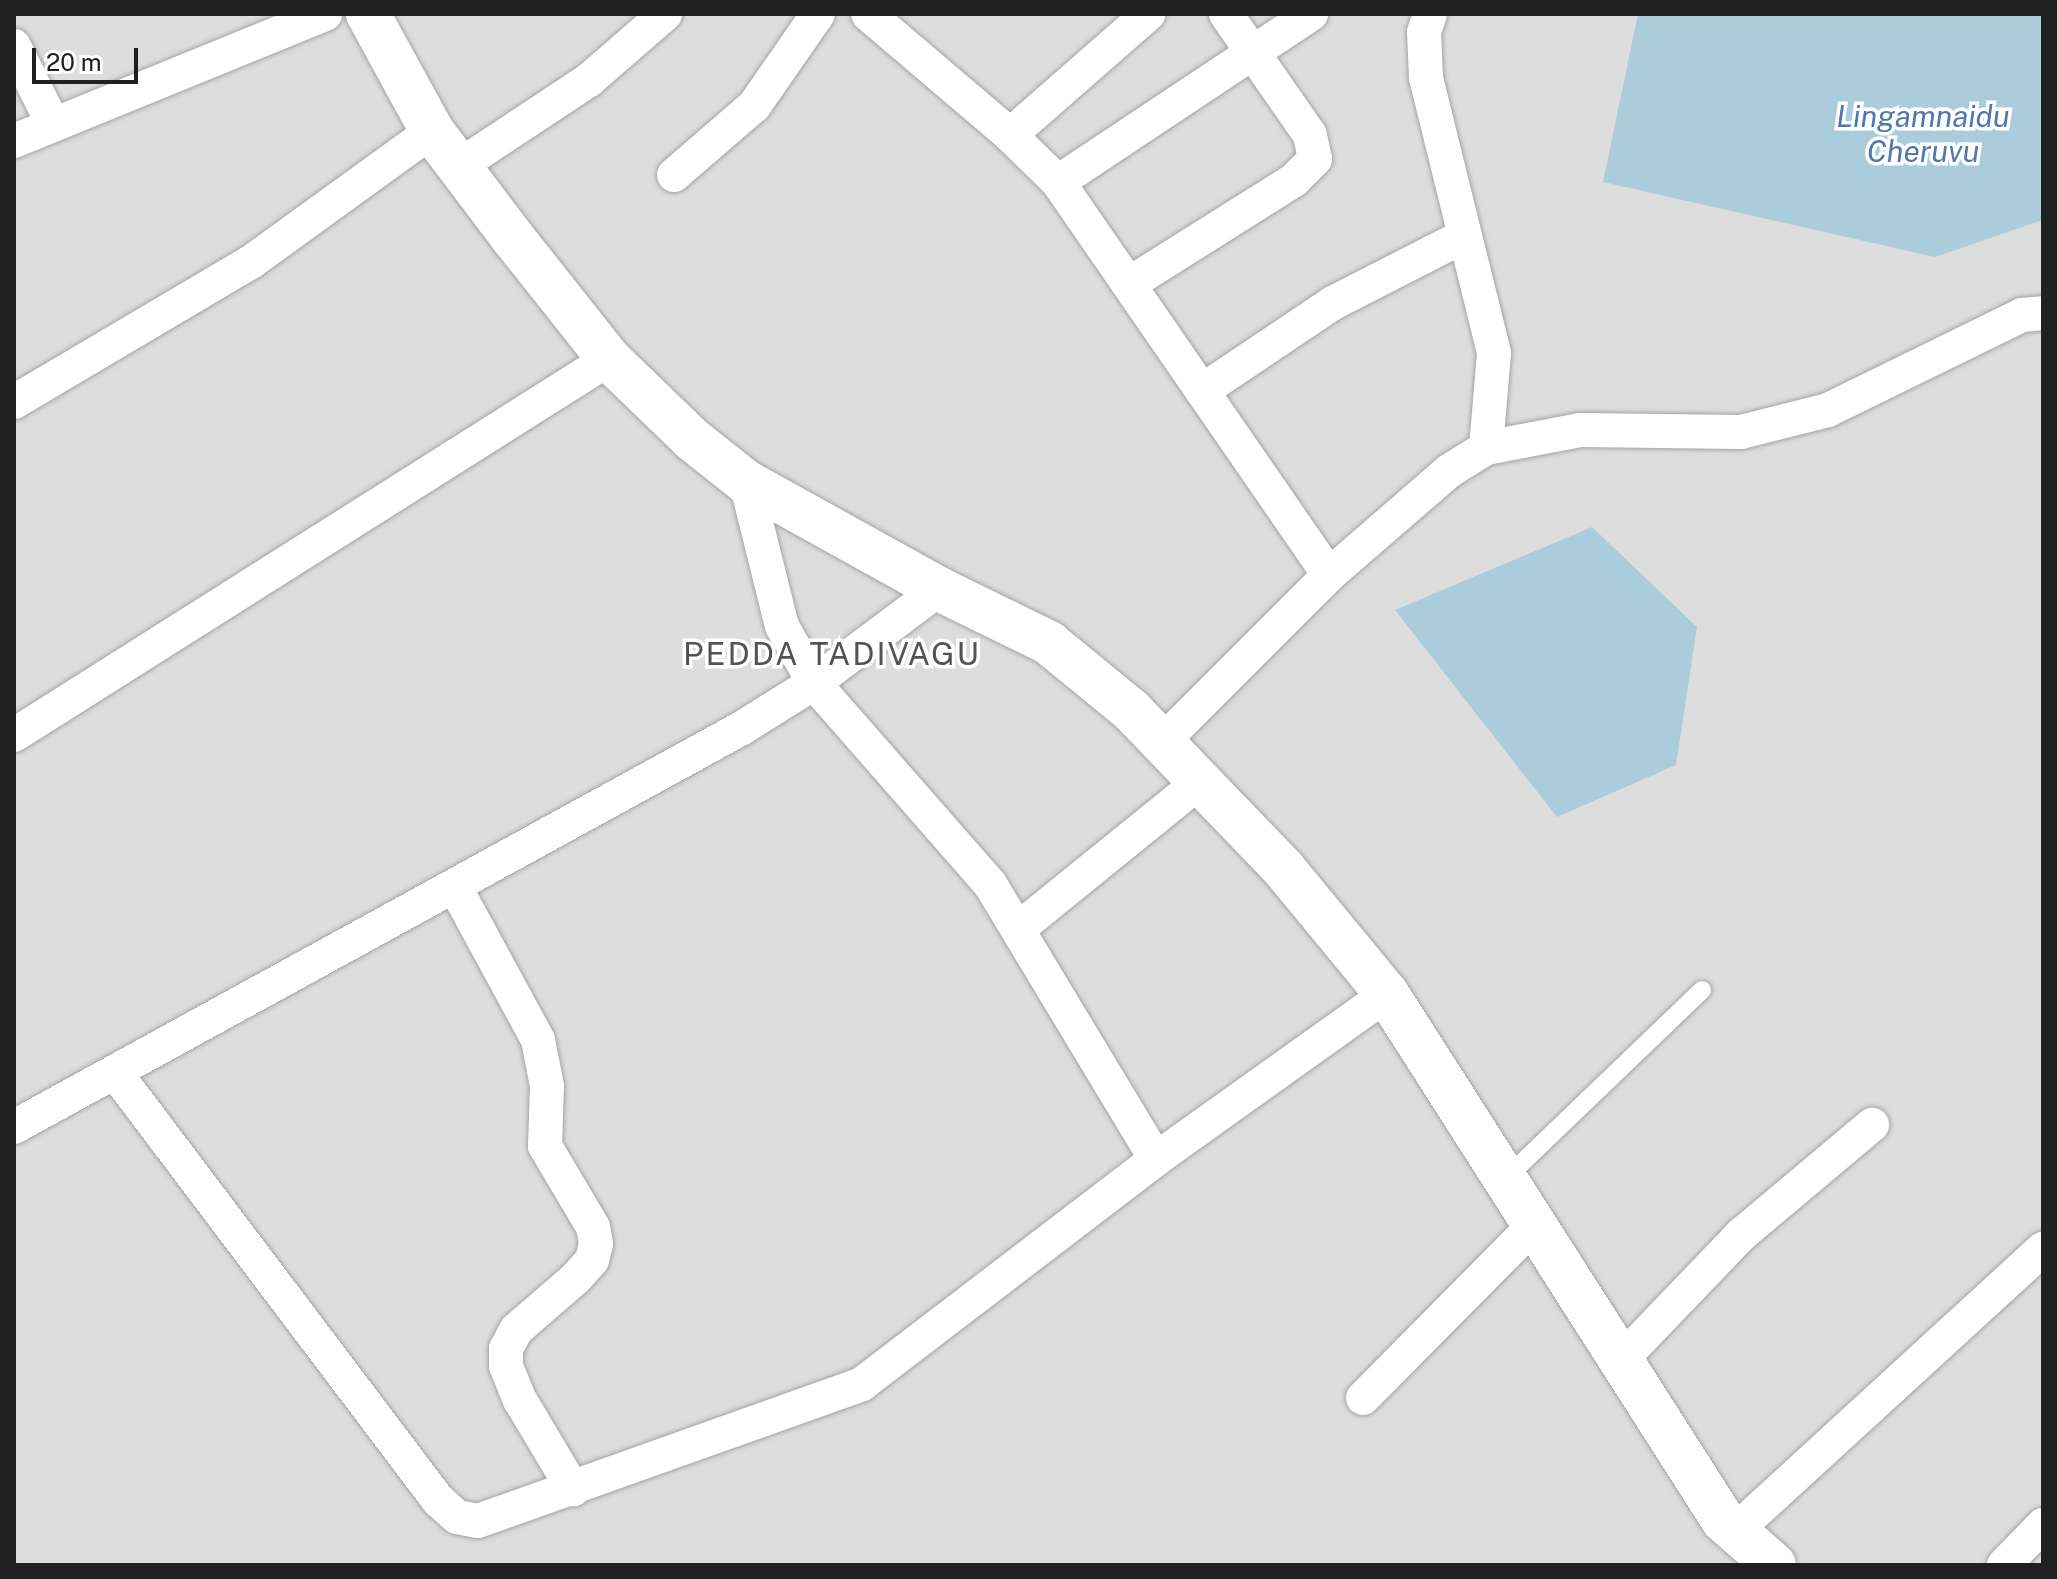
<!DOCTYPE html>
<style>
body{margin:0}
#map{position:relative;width:2057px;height:1579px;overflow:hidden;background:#f0eee7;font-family:"Public Sans",sans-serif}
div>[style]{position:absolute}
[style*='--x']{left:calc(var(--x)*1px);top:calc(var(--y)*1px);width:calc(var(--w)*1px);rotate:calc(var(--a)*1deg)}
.residential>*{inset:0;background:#dedddd}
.water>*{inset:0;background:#abcddb}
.roads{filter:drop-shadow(0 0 2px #a4a4a4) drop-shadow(0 0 2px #a4a4a4)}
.service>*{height:18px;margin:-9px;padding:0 9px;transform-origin:9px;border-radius:9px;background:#fff}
.minor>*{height:34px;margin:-17px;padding:0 17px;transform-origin:17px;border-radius:17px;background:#fff}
.tertiary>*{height:44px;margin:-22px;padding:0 22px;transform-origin:22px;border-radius:22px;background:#fff}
span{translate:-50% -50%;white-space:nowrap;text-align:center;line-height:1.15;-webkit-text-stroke:7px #fff;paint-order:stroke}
.water-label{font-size:30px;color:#5178ab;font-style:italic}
.quarter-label{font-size:32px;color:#535353;letter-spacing:2px}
.frame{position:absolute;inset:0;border:16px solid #202020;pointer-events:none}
.scale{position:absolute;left:32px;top:48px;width:106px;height:36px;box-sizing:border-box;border:4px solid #202020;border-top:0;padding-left:10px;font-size:24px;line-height:28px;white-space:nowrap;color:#202020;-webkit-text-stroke:6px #fff;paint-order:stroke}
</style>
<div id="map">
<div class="residential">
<div style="clip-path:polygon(14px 14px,2043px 14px,2043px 1565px,14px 1565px)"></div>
</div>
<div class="water">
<div style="clip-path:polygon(1638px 14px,2043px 14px,2043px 220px,1935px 257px,1603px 182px)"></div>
<div style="clip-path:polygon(1592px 527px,1697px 627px,1676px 765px,1557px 817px,1395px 610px)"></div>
</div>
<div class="roads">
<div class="service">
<div style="--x:1505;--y:1179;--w:273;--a:-43.8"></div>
</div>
<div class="minor">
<div style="--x:868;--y:14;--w:187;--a:40.4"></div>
<div style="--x:1010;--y:135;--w:67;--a:44.4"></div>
<div style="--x:1058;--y:182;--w:477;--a:55.4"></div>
<div style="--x:1430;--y:14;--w:19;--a:108"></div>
<div style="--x:1424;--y:32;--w:46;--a:87.5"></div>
<div style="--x:1426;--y:78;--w:283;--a:76.1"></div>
<div style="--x:1494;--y:353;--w:95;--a:94.8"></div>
<div style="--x:14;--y:46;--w:85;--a:63.4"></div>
<div style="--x:1010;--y:135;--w:184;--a:-41.2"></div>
<div style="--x:14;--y:141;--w:336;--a:-22.2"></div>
<div style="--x:459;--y:166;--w:156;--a:-33.5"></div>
<div style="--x:589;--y:80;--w:101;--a:-41"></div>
<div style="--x:674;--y:175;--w:106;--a:-40.8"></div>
<div style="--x:754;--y:106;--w:112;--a:-55.2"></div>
<div style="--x:1058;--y:182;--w:304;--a:-33.6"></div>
<div style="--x:1129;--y:284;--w:195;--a:-32.2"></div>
<div style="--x:1294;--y:180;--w:30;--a:-45"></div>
<div style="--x:1315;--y:159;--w:25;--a:-102"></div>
<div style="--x:1310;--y:135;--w:147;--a:-124.8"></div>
<div style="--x:1202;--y:391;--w:158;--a:-33.9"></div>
<div style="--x:1333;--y:303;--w:147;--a:-27.1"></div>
<div style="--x:14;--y:402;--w:275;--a:-30.6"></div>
<div style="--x:251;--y:262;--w:223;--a:-35.9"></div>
<div style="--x:746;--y:482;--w:148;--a:76"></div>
<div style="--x:782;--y:626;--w:65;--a:60.7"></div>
<div style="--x:814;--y:683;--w:267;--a:48.8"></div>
<div style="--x:990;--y:884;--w:321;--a:58.9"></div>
<div style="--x:14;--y:735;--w:704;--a:-32.29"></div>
<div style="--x:1162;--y:742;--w:236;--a:-45"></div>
<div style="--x:1329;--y:575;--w:159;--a:-40.9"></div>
<div style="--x:1449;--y:471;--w:44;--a:-31.9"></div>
<div style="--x:1486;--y:448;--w:96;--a:-10.8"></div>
<div style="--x:1580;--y:430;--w:161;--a:0.7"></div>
<div style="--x:1741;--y:432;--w:90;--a:-14.2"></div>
<div style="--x:1828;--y:410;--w:216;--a:-26.1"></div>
<div style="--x:2022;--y:315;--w:21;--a:-5"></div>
<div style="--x:455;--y:887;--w:174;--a:61.5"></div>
<div style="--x:538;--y:1040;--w:47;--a:78.9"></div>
<div style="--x:547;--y:1086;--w:60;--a:91.9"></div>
<div style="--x:545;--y:1146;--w:94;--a:59.3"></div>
<div style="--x:593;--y:1227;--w:17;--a:80"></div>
<div style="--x:596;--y:1244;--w:16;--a:104"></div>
<div style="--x:592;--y:1260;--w:24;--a:132"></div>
<div style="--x:576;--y:1278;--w:79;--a:139.1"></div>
<div style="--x:516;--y:1330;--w:21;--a:118"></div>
<div style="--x:506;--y:1349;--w:17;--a:90"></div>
<div style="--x:506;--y:1366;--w:37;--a:68"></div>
<div style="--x:520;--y:1400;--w:104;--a:59.2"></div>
<div style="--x:1018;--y:929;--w:235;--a:-39"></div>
<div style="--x:117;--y:1075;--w:533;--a:52.94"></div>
<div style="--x:438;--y:1500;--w:25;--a:42"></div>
<div style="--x:457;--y:1517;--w:21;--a:11"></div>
<div style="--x:478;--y:1521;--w:408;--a:-19.6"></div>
<div style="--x:862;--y:1384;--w:370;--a:-37.4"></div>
<div style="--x:1156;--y:1159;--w:284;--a:-35.5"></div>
<div style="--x:14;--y:1127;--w:830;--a:-28.73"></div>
<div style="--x:742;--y:728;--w:85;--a:-32"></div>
<div style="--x:814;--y:683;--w:156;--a:-36.9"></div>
<div style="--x:1621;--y:1360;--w:175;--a:-46.2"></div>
<div style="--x:1742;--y:1234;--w:170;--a:-40"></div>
<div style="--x:1363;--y:1398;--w:243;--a:-45.3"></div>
<div style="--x:1735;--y:1531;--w:418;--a:-42.5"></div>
<div style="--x:2004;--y:1565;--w:56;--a:-45.7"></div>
</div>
<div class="tertiary">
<div style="--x:368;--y:14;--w:133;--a:61.3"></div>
<div style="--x:432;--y:131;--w:134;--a:52.9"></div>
<div style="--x:513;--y:238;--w:154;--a:51.6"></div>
<div style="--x:609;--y:359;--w:117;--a:44"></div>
<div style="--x:693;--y:440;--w:68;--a:38.4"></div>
<div style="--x:746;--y:482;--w:221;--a:29"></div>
<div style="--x:939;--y:589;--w:123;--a:26.1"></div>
<div style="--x:1049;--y:643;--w:107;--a:39.3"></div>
<div style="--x:1132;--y:711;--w:218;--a:46.1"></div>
<div style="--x:1283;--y:868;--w:163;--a:50.5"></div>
<div style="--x:1387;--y:994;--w:624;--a:57.43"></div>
<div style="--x:1723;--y:1520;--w:68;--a:41.4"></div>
</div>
</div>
<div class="water-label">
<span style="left:1923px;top:133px">Lingamnaidu<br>Cheruvu</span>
</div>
<div class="quarter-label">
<span style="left:832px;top:654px">PEDDA TADIVAGU</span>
</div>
<div class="frame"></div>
<div class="scale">20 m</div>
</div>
